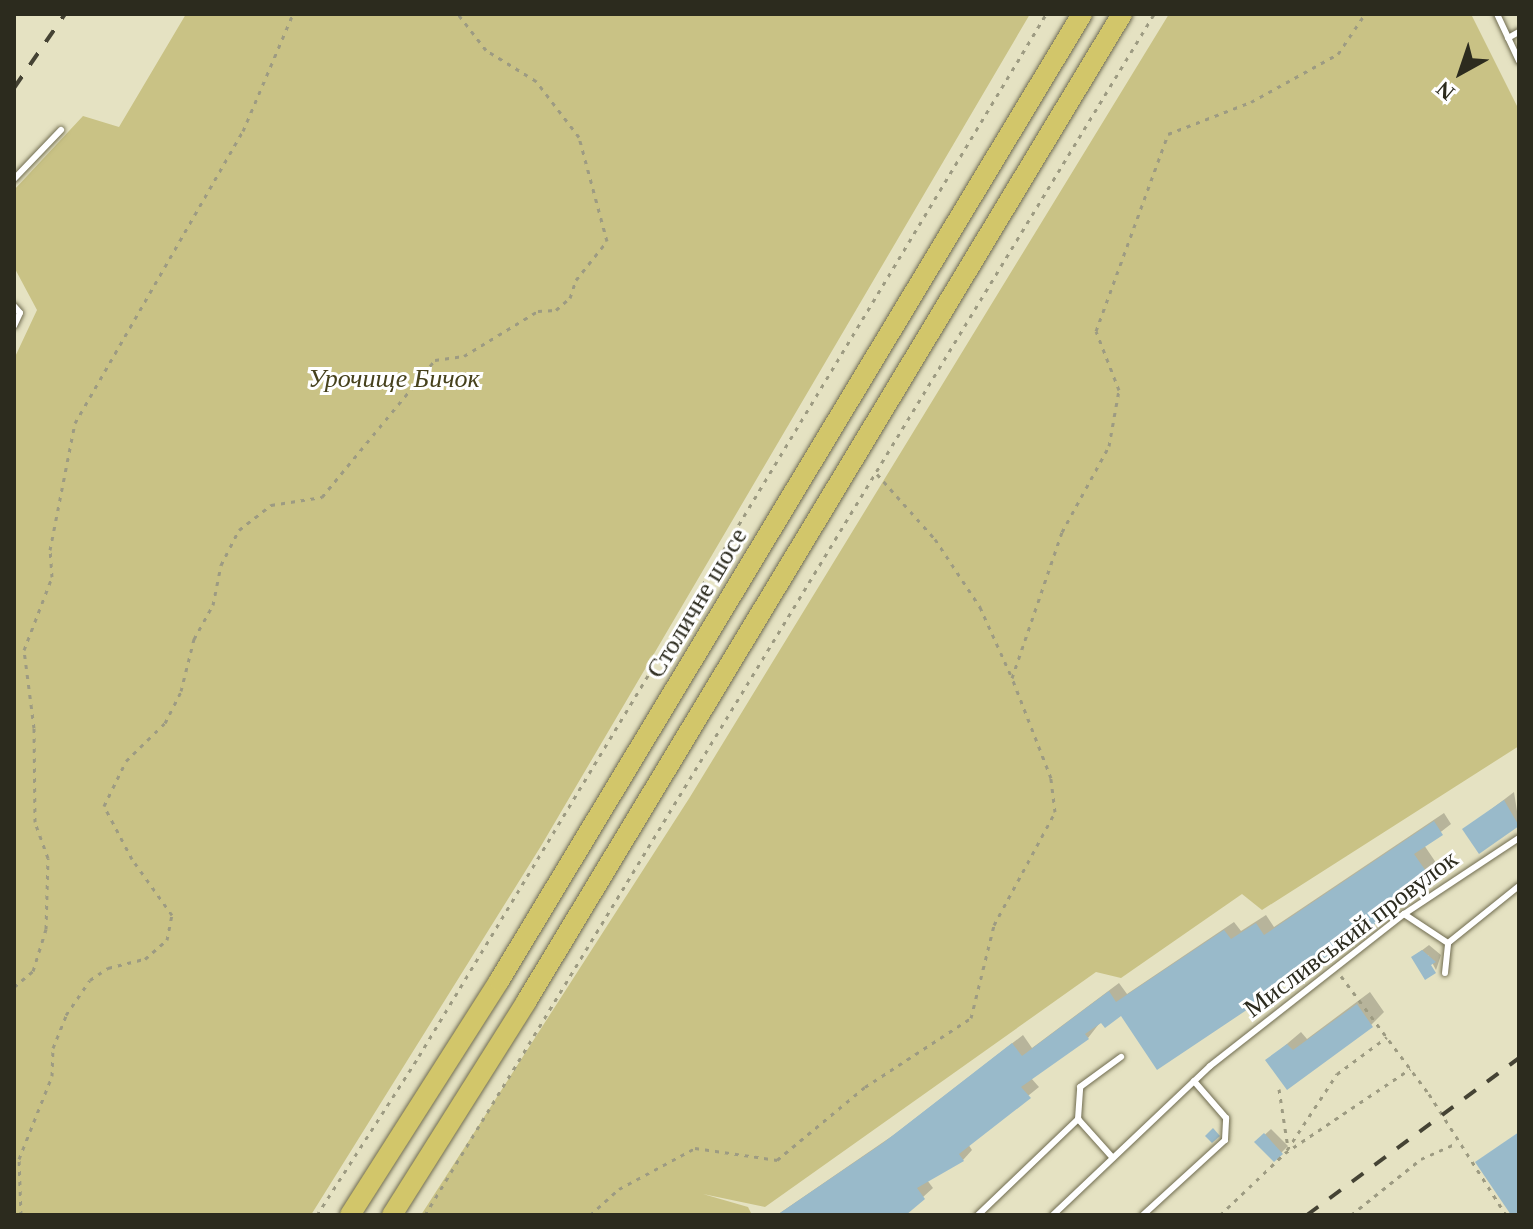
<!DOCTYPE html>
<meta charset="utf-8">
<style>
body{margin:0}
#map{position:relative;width:1533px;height:1229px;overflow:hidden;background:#e5e2c2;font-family:Georgia,serif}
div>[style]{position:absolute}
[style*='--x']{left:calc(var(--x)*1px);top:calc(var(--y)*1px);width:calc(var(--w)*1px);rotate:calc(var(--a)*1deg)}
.green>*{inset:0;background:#c9c285}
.shadow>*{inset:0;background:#0003}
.building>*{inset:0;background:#99baca}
.path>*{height:3px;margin-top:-1.5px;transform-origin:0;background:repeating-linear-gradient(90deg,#9d9b82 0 4px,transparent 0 10px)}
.roads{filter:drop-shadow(0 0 2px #706c50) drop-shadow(0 0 2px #706c50)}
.service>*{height:6px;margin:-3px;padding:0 3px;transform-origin:3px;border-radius:3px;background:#fff}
.trunk>*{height:20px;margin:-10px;padding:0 10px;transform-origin:10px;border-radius:10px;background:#d2c66a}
.rail>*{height:4px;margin-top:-2px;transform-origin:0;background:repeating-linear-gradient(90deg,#454334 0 14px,transparent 0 28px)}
span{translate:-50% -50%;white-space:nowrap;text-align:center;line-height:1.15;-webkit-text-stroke:6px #fff;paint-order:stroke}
.park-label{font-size:26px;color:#46411c;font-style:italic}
.street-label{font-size:26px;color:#2c2b1e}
.frame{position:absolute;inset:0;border:16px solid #2c2b1e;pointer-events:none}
.north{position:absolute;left:1421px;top:32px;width:80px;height:80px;-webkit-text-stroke:6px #fff;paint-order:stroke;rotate:220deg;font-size:22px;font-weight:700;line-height:32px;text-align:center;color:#2c2b1e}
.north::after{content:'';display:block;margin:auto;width:28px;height:36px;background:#2c2b1e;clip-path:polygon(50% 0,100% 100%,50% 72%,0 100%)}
</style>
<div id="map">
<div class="green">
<div style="clip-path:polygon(186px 14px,1030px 14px,541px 846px,311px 1215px,14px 1215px,14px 359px,37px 310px,14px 267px,14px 190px,83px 116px,119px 127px)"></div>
<div style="clip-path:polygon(1169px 14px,1471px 14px,1519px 110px,1519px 746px,1262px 910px,1242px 894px,1121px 978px,1096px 972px,765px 1207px,703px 1194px,748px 1207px,752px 1215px,421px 1215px,690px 797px)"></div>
</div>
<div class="shadow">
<div style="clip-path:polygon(1514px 792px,1519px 824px,1480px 851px,1464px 830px)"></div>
<div style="clip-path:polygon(1444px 813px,1451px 824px,1424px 845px,1443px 873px,1434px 883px,1102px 1020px,1088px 1038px,1031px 1078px,1039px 1087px,968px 1144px,972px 1150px,963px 1160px,927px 1180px,933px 1188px,903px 1215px,777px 1215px,895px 1134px,1023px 1035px,1032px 1048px,1119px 983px,1127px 994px,1234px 922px,1241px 931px,1266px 915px,1274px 927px)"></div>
<div style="clip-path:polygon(1429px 945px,1441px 955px,1436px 970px,1428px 955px,1413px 957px)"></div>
<div style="clip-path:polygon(1370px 992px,1384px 1012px,1371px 1025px,1268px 1060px,1301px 1032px,1307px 1039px)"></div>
<div style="clip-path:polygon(1271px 1129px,1288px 1146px,1274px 1160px,1257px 1142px)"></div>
</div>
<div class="building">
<div style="clip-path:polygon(1504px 800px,1519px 826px,1479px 854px,1462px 829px)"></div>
<div style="clip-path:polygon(1434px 821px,1443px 835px,1414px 854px,1435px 884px,1157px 1070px,1121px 1016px,1105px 1028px,1101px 1023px,1085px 1034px,1089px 1039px,1021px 1087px,1031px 1098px,959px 1154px,964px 1161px,917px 1188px,925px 1199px,906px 1215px,777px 1215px,883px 1143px,1012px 1043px,1022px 1056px,1109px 991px,1116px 1002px,1224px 930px,1231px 939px,1256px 923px,1264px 935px)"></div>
<div style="clip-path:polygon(1422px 950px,1436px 962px,1431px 965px,1436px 973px,1425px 980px,1411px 957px)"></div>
<div style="clip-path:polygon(1357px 1004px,1373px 1027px,1287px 1090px,1265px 1060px,1287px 1044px,1293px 1050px)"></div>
<div style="clip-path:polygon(1213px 1128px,1220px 1136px,1212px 1143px,1205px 1136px)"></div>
<div style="clip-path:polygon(1519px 1132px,1519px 1215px,1511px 1215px,1475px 1162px)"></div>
<div style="clip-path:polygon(1264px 1133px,1283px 1154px,1274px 1162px,1254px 1142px)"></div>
</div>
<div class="path">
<div style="--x:877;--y:474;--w:87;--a:48.3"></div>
<div style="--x:935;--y:539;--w:82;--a:56.5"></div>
<div style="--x:980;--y:607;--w:78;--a:65.7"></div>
<div style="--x:1341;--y:976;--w:147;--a:53.3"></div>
<div style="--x:1429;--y:1094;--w:143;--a:57.5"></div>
<div style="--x:14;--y:987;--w:25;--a:-40"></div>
<div style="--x:33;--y:971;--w:44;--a:-72.8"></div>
<div style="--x:46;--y:929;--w:71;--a:-88.4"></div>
<div style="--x:48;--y:858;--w:38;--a:-110"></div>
<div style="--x:35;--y:822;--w:94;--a:-90.6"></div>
<div style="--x:34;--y:728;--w:79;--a:-97.3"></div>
<div style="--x:24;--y:650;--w:78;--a:-69"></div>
<div style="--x:52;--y:577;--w:27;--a:-94"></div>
<div style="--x:50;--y:550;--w:129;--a:-78.9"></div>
<div style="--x:75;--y:423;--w:337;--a:-60.1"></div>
<div style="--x:243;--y:131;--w:127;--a:-66.9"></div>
<div style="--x:1279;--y:1089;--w:60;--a:81.3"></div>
<div style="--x:1287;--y:1150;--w:91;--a:-56.7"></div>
<div style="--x:1337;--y:1074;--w:62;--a:-36.5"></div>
<div style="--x:21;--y:1215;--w:56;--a:-92"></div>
<div style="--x:19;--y:1159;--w:89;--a:-68.3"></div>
<div style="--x:52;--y:1076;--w:28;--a:-88"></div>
<div style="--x:53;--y:1048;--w:35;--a:-68"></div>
<div style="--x:66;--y:1015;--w:42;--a:-55.6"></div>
<div style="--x:90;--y:980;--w:22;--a:-34"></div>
<div style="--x:108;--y:968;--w:38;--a:-14"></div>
<div style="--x:145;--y:959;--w:29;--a:-41"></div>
<div style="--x:167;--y:940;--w:25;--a:-79"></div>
<div style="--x:172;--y:915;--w:69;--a:-125.5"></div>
<div style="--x:132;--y:859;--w:60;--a:-117.8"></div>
<div style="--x:104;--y:806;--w:50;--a:-63.9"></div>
<div style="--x:126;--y:761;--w:54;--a:-44.3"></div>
<div style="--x:165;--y:723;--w:36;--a:-63"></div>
<div style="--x:181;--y:691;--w:54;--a:-76"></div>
<div style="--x:194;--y:639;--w:39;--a:-61"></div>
<div style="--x:213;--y:605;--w:41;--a:-78.7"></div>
<div style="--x:221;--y:565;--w:39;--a:-63"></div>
<div style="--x:239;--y:530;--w:41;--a:-38"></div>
<div style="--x:271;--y:505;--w:52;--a:-8.9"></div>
<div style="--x:322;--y:497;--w:178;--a:-50.5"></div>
<div style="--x:435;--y:360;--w:29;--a:-8"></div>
<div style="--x:464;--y:356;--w:87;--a:-31.3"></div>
<div style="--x:538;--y:311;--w:18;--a:-3"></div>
<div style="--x:556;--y:310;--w:18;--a:-41"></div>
<div style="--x:570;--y:298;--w:19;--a:-72"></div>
<div style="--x:576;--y:280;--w:50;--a:-51.5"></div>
<div style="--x:607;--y:241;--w:108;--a:-105.1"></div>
<div style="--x:579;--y:137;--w:71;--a:-127.5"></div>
<div style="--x:536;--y:81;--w:59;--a:-148.2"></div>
<div style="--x:486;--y:50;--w:46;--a:-127.9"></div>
<div style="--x:317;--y:1215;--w:189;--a:-57.3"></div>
<div style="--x:419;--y:1056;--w:1216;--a:-58.96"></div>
<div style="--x:425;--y:1215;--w:1405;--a:-58.74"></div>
<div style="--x:590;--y:1215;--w:39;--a:-42"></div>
<div style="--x:619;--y:1189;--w:86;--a:-28.3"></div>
<div style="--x:695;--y:1148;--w:83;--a:8.3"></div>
<div style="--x:777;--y:1160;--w:114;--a:-39.7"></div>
<div style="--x:865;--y:1087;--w:126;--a:-33.1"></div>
<div style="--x:971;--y:1018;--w:96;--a:-76.1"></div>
<div style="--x:994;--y:925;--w:128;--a:-61.6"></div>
<div style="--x:1055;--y:812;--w:34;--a:-97"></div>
<div style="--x:1051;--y:778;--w:107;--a:-111.3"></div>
<div style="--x:1012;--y:678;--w:154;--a:-71.1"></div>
<div style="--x:1062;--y:532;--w:98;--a:-61.3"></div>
<div style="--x:1109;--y:446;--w:57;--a:-79.9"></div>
<div style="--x:1119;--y:390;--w:63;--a:-111.3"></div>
<div style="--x:1096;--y:331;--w:210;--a:-69.9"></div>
<div style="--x:1168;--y:134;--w:89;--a:-21.1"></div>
<div style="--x:1251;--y:102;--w:99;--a:-28.9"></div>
<div style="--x:1338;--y:54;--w:48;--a:-56"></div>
<div style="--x:1220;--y:1215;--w:90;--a:-43.6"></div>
<div style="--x:1285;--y:1153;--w:151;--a:-33.9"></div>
<div style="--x:1351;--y:1215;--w:90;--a:-38.7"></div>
<div style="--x:1421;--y:1159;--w:39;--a:-24"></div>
</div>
<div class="roads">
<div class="service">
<div style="--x:1497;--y:14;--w:52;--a:64.9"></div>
<div style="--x:1508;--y:38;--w:13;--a:-29"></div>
<div style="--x:14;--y:179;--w:68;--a:-46.2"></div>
<div style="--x:14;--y:306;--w:9;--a:49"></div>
<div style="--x:20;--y:313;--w:14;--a:115"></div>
<div style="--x:1404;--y:914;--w:53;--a:33.4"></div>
<div style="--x:1445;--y:973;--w:30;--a:-84"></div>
<div style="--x:1448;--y:943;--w:91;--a:-38.8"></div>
<div style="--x:1078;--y:1119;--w:32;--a:-86"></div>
<div style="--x:1080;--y:1087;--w:51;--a:-36.2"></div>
<div style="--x:978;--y:1215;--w:139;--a:-43.8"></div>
<div style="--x:1078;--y:1119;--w:52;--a:48.1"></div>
<div style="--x:1053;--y:1215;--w:216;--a:-43.5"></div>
<div style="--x:1210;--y:1066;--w:246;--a:-38.1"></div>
<div style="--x:1404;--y:914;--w:138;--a:-33.5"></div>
<div style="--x:1143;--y:1215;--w:111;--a:-42.4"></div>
<div style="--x:1225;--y:1140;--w:22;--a:-87"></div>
<div style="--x:1226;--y:1118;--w:49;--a:-130.9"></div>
</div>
<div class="trunk">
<div style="--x:350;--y:1215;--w:277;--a:-57.5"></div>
<div style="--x:499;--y:981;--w:1129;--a:-58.91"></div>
<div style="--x:392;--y:1215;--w:252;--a:-57.8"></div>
<div style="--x:526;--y:1002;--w:1154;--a:-58.9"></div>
</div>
</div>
<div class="rail">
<div style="--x:14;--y:88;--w:90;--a:-55.4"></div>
<div style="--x:1307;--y:1215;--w:264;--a:-36.5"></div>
</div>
<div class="park-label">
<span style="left:394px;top:379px">Урочище Бичок</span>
</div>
<div class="street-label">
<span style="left:697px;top:603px;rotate:-59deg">Столичне шосе</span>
<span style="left:1351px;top:934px;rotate:-37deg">Мисливський провулок</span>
</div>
<div class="frame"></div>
<div class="north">N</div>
</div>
